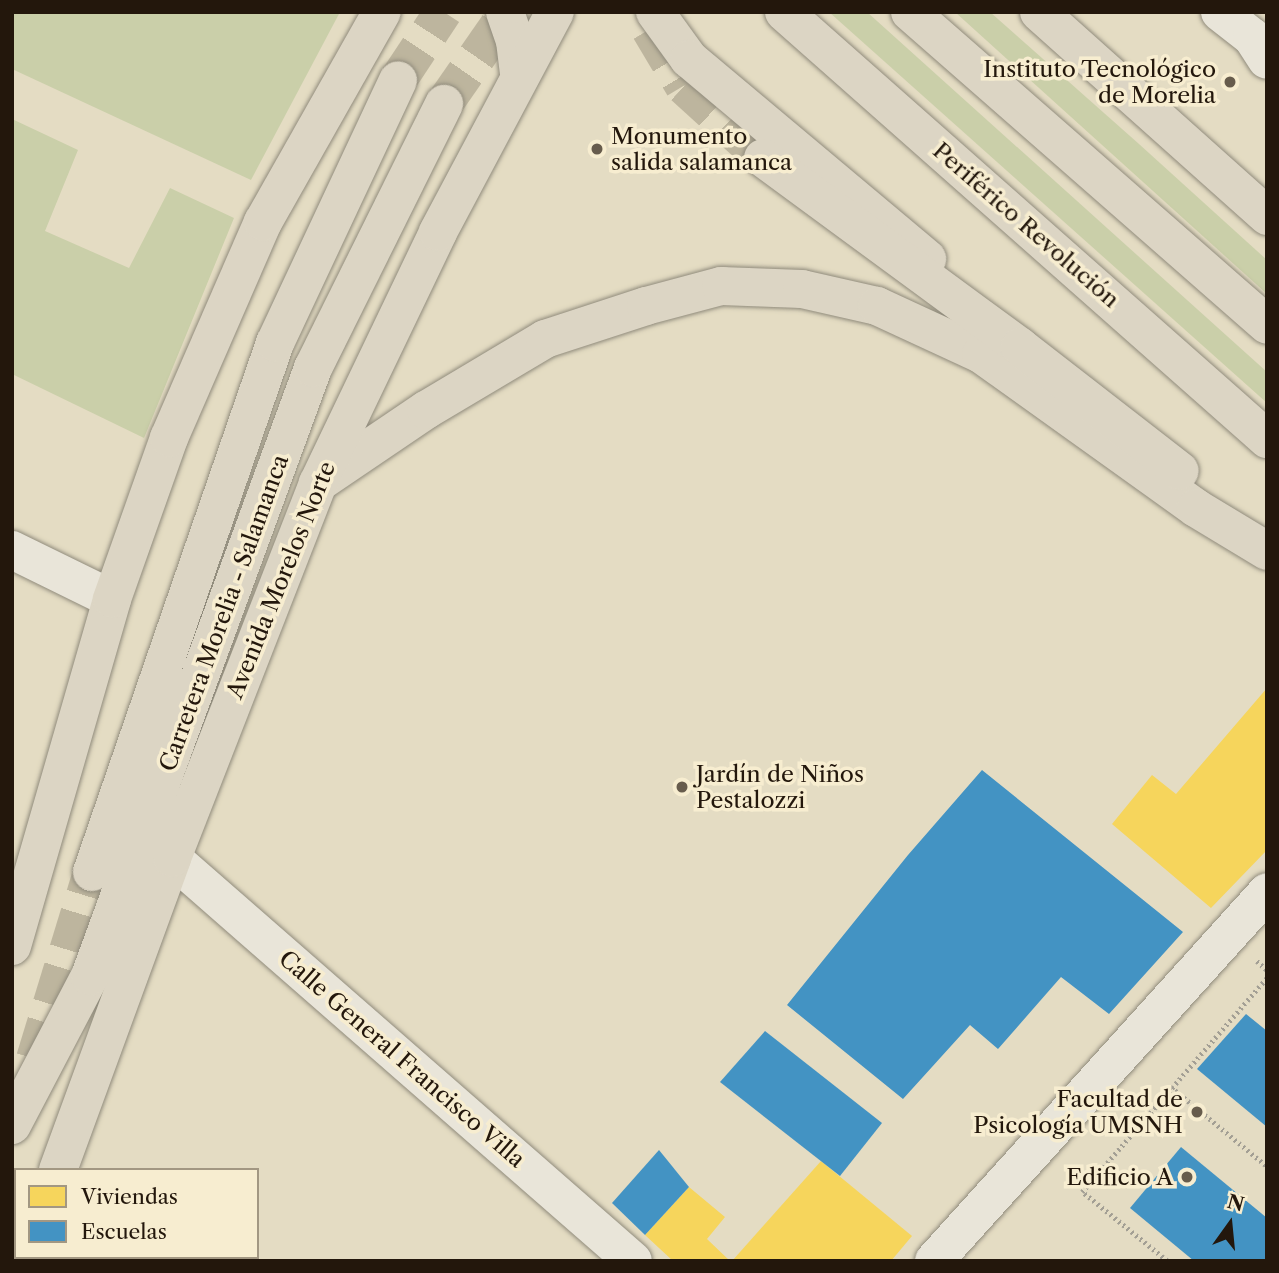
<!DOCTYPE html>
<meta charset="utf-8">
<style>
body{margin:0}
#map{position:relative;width:1279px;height:1273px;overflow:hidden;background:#e4dcc3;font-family:"Libre Caslon Text",serif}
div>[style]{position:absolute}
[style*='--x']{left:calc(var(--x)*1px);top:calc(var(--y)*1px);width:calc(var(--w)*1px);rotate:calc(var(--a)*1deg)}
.green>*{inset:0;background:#cacfa9}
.homes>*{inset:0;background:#f6d55c}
.schools>*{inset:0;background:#4393c3}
.highway-tunnel>*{height:38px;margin-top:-19px;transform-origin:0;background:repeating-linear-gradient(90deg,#bdb59e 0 38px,transparent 0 57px)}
.path>*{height:4.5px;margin-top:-2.25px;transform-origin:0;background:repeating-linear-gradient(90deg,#a39f94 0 2px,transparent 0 5.5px)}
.roads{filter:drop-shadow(0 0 2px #908b7c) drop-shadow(0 0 2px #908b7c)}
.minor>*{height:38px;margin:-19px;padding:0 19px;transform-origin:19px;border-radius:19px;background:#e9e5d9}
.major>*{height:38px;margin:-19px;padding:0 19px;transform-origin:19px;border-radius:19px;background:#dcd5c4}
.highway>*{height:38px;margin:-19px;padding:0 19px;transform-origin:19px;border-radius:19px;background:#dcd5c4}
.dots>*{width:19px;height:19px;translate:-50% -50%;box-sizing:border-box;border:4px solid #f7edd0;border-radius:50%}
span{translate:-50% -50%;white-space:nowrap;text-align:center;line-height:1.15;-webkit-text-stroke:7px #f7edd0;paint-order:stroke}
.poi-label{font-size:23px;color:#23170c}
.right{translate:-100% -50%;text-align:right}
.left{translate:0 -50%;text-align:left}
.street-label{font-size:23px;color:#23170c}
.frame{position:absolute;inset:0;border:14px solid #23170c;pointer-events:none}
.legend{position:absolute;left:14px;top:1168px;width:245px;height:91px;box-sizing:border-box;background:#f7edd0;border:2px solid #a29782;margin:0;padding:9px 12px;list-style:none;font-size:21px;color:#23170c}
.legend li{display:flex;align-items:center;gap:14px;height:35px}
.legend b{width:35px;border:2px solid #a29782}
.north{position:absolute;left:1195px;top:1189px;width:70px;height:70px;-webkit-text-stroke:5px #f7edd0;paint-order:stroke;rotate:15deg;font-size:19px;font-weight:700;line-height:28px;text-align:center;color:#23170c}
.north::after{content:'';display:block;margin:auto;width:24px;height:32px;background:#23170c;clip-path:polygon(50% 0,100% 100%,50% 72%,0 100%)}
</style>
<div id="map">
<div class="green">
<div style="clip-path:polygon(12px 12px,340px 12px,251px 180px,12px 69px)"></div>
<div style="clip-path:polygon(829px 12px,867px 12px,1267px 372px,1267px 403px)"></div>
<div style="clip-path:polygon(955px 12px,990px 12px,1139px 144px,1267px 260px,1267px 294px)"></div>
<div style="clip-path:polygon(12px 119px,78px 150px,45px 231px,129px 268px,170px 188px,234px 218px,144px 438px,12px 374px)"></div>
</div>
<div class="homes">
<div style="clip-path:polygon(1267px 688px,1267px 850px,1211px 908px,1112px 824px,1152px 775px,1176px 794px)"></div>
<div style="clip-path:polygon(821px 1161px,912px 1236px,891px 1261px,732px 1261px)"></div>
<div style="clip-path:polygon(689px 1187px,725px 1217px,707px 1239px,730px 1261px,673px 1261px,645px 1235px)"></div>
</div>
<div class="schools">
<div style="clip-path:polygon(982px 770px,1183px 932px,1109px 1014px,1061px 977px,998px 1049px,970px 1025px,903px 1099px,787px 1005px,908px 855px)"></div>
<div style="clip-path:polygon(1246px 1014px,1267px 1031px,1267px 1127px,1197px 1069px)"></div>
<div style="clip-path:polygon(765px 1031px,882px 1123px,840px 1176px,720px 1082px)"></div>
<div style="clip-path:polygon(1181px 1147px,1267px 1218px,1267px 1261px,1194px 1261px,1130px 1208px)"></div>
<div style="clip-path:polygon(659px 1150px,689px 1187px,645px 1235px,612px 1203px)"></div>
</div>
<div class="highway-tunnel">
<div style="--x:650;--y:29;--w:66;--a:59.2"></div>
<div style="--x:684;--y:86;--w:107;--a:42.3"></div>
<div style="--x:398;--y:80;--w:82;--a:-56.5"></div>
<div style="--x:444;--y:104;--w:112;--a:-55.2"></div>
<div style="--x:35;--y:1059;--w:195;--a:-73"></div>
</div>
<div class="path">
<div style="--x:1257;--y:961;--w:13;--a:42"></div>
<div style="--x:1171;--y:1087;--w:124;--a:39.5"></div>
<div style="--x:1167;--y:1261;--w:109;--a:-140.9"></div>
<div style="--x:1082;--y:1192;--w:283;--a:-49.2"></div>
</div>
<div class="roads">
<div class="minor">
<div style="--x:1220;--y:12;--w:41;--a:38"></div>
<div style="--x:1252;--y:37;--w:27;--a:57"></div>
<div style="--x:12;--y:550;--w:111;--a:26.1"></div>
<div style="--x:172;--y:858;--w:612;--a:41.16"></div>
<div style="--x:934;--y:1261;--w:497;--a:-47.9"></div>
</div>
<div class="major">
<div style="--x:505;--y:12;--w:31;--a:71"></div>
<div style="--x:515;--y:41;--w:35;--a:83"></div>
<div style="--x:655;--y:12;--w:58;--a:54.1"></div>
<div style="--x:689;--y:59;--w:311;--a:40"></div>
<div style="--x:1039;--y:12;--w:306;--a:41.8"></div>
<div style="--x:318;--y:483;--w:130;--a:-34.1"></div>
<div style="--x:426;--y:410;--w:139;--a:-30.8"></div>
<div style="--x:545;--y:339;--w:106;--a:-18.1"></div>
<div style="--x:646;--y:306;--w:78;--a:-14.9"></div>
<div style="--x:721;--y:286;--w:81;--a:2.1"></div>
<div style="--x:802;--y:289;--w:77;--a:12.8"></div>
<div style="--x:877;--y:306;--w:115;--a:24.8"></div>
<div style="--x:981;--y:354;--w:264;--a:35.6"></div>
<div style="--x:1196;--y:508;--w:83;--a:31.2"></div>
<div style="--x:12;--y:946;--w:361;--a:-73.9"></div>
<div style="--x:112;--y:599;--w:171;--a:-70.5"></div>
<div style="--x:169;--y:438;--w:236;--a:-66.5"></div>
<div style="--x:263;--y:222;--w:241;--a:-60.5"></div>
<div style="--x:58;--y:1170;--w:332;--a:-69.9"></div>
<div style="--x:172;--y:858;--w:402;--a:-68.7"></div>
<div style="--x:318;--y:483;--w:278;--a:-64.4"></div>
<div style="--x:438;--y:232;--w:249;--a:-62"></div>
<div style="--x:25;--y:1261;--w:4;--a:-63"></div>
</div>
<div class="highway">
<div style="--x:784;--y:12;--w:645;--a:41.48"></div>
<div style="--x:910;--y:12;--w:475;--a:41.2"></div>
<div style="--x:763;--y:158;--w:319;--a:36.3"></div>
<div style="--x:1020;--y:347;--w:202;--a:37.8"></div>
<div style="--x:92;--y:872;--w:560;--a:-70.92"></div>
<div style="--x:275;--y:343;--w:290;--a:-64.9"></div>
<div style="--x:12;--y:1125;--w:168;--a:-62.4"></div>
<div style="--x:90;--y:976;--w:648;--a:-69.86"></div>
<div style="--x:313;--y:368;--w:295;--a:-63.6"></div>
</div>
</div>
<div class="dots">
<div style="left:1230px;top:82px;background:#675c4c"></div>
<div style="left:597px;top:149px;background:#675c4c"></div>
<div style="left:682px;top:787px;background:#675c4c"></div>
<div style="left:1197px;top:1112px;background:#675c4c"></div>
<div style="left:1187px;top:1177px;background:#675c4c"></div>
</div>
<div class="poi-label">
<span class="right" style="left:1216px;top:82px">Instituto Tecnológico<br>de Morelia</span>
<span class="left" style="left:611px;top:149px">Monumento<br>salida salamanca</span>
<span class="left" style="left:696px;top:787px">Jardín de Niños<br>Pestalozzi</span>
<span class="right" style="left:1183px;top:1112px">Facultad de<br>Psicología UMSNH</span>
<span class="right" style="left:1173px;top:1177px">Edificio A</span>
</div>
<div class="street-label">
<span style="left:1026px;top:225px;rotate:41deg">Periférico Revolución</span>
<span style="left:281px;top:580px;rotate:-68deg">Avenida Morelos Norte</span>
<span style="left:224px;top:613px;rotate:-70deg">Carretera Morelia - Salamanca</span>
<span style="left:402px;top:1059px;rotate:41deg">Calle General Francisco Villa</span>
</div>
<div class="frame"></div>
<ul class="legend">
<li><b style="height:19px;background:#f6d55c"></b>Viviendas</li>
<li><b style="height:19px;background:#4393c3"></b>Escuelas</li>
</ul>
<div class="north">N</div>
</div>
